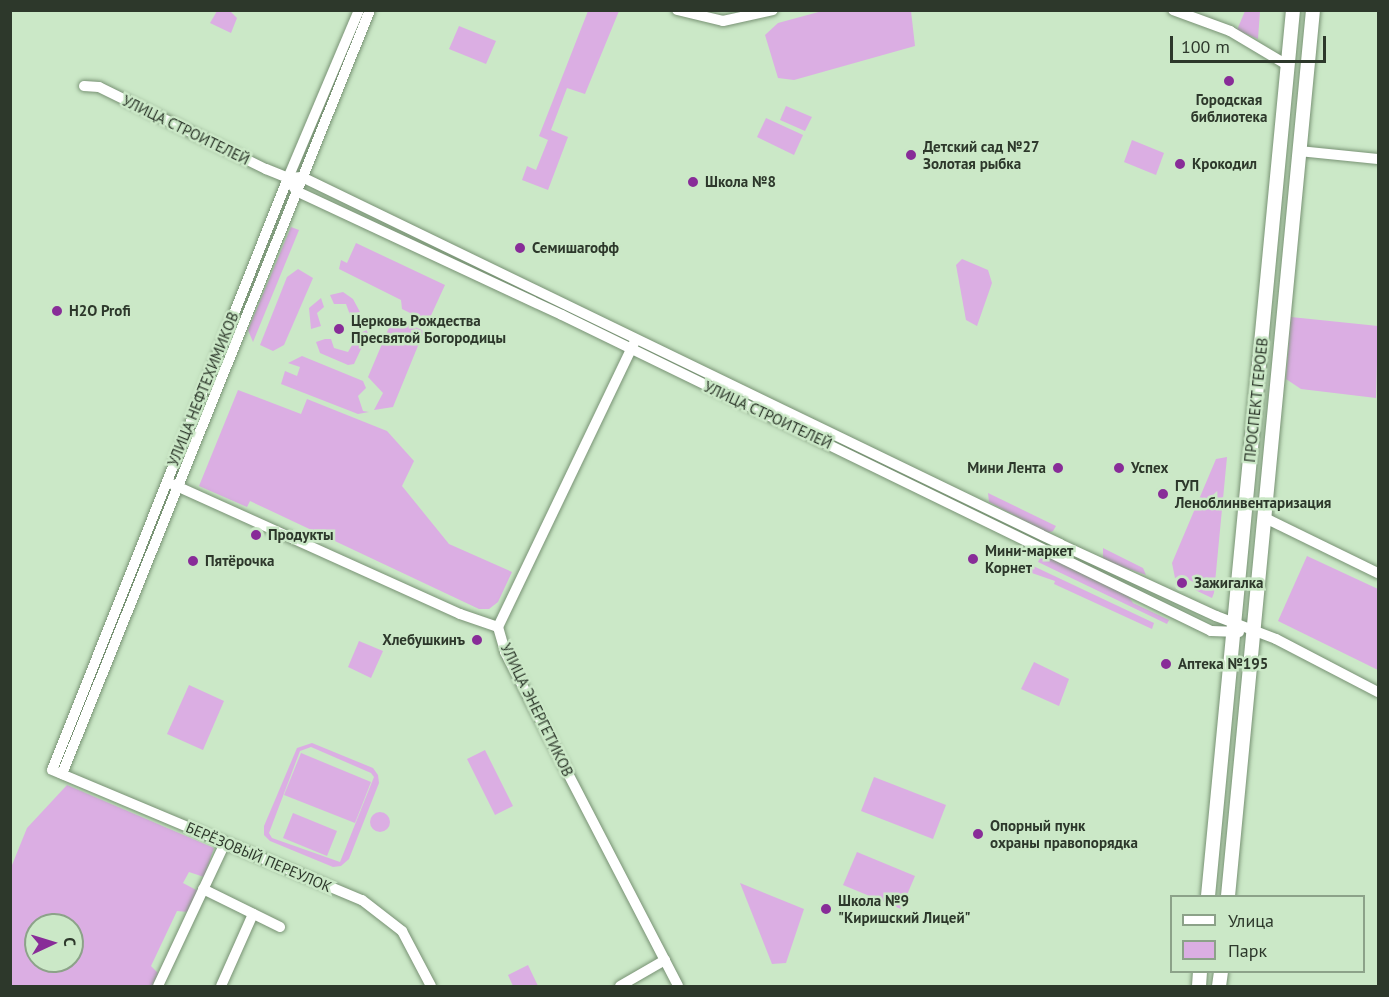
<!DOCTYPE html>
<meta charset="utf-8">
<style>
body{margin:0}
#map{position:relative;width:1389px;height:997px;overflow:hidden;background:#cbe8c7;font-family:"PT Sans",sans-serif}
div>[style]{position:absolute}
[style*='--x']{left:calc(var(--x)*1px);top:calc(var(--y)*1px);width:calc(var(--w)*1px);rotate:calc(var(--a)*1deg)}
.green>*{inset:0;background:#dbaee3}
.round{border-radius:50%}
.roads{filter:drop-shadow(0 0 2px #789274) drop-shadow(0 0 2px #789274)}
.minor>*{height:10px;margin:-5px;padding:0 5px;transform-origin:5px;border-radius:5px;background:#fff}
.major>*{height:14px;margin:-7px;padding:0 7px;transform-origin:7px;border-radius:7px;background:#fff}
.dots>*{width:16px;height:16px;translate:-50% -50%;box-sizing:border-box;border:3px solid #cbe8c7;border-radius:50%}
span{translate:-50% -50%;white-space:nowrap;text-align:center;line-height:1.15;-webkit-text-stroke:5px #cbe8c7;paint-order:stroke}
.poi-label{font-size:15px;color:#2d382b;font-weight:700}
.left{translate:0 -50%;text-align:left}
.right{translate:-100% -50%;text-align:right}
.street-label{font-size:15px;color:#2d382b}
.frame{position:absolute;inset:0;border:12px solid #2d382b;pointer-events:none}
.legend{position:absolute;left:1170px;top:895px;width:195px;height:78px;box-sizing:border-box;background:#cbe8c7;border:2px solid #8ca289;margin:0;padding:8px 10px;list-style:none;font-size:18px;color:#2d382b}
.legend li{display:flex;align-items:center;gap:12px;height:30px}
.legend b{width:30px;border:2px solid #8ca289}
.north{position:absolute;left:24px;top:913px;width:60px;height:60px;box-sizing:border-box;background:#cbe8c7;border:2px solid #8ca289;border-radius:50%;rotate:86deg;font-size:16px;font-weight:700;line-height:24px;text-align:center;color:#2d382b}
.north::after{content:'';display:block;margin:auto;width:21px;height:27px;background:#882c98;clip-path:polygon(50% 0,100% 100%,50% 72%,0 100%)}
.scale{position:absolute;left:1170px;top:36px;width:156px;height:27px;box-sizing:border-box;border:3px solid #2d382b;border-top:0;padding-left:8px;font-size:18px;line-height:21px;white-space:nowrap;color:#2d382b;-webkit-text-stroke:4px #cbe8c7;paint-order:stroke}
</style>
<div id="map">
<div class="green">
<div style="clip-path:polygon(826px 10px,911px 11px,915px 46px,794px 80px,778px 78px,765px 35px,778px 23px)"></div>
<div style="clip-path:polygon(217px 11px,230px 11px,237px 18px,231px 33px,210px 23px)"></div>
<div style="clip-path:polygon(588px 11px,619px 11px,585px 94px,567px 88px,551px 130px,568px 137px,548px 190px,522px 180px,527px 166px,536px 170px,548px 140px,539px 136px)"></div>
<div style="clip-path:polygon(1245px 11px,1260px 11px,1258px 39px,1237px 30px)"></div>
<div style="clip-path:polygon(459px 26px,496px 41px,486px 64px,449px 49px)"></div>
<div style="clip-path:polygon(786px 106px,812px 117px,805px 131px,780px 120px)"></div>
<div style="clip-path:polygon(766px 118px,803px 135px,794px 155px,757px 137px)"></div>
<div style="clip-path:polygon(1132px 140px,1164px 153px,1156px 175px,1124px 162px)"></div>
<div style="clip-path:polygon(291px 227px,299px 230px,253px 342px,248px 330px)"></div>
<div style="clip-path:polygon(356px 243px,445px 285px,428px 322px,402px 309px,401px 300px,339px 269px,341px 260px,347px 263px)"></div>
<div style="clip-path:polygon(962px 259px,988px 270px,992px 283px,977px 326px,966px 320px,956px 265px)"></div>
<div style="clip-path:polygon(298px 269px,313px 278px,284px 345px,273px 351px,260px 345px,287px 277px)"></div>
<div style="clip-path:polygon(343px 292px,353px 299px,360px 312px,350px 315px,346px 304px,334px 304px,330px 295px)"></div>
<div style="clip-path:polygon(321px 298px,324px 307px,317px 313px,321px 326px,311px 329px,309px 308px)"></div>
<div style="clip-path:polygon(1291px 317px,1378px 326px,1376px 398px,1301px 389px,1286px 379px)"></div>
<div style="clip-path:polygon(402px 321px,424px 331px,393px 407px,374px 410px,383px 393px,368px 377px,390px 325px)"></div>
<div style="clip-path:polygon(358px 330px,360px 333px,367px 330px,368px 334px,354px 364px,348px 365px,320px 353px,316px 342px,325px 339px,331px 339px,334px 348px,348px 352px,355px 340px,353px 333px)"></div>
<div style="clip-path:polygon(302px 356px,363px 381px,366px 388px,358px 396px,363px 411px,369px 412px,358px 414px,281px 384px,285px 371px,297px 376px,300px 367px,288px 363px)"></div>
<div style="clip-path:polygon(238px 390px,301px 414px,307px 399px,387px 431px,414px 461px,402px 486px,449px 544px,512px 572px,498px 602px,489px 609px,479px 609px,250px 501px,247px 507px,199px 486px)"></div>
<div style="clip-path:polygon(1227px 457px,1214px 593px,1212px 598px,1193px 589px,1195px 583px,1182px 576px,1175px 578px,1172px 563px,1216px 459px)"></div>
<div style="clip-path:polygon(988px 493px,1056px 526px,1053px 531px,1048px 533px,989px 502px)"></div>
<div style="clip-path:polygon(1103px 548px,1143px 568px,1146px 575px,1103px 560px)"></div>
<div style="clip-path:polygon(1042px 554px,1127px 594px,1133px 603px,1169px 620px,1167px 624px,1038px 562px)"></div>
<div style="clip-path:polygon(1307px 556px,1378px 589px,1378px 670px,1278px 621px)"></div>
<div style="clip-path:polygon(1029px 564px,1154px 623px,1152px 629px,1054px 584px,1055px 581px,1026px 571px)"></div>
<div style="clip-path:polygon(359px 641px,383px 651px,371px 678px,348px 667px)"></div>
<div style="clip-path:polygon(1034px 662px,1069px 679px,1059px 706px,1021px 689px)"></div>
<div style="clip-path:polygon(189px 685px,224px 701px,203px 750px,167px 734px)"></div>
<div style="clip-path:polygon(evenodd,312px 743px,373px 768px,378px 775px,379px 783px,349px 859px,341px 866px,333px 867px,270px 841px,264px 835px,264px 826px,297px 748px,312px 743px,311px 747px,371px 773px,374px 777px,340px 862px,272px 838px,269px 833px,300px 751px,311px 747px)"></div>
<div style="clip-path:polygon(485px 750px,513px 806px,495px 815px,467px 759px)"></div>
<div style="clip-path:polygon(301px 753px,371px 782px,355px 823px,284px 795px)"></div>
<div style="clip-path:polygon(874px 777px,946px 805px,933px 839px,861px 811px)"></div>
<div style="clip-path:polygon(evenodd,67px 785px,214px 848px,204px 877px,189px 872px,183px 883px,198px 891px,188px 912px,177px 911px,151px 966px,158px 973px,152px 986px,11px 986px,10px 870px,27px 828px,67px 785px,36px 925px,72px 925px,72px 961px,36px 961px,36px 925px)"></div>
<div class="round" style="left:370px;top:812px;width:20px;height:20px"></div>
<div style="clip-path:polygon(293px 813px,337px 831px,327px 856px,283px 838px)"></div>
<div style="clip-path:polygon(857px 852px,915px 876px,901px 909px,843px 885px)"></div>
<div style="clip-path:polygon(740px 883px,804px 909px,786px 963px,772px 964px)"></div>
<div style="clip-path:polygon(528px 965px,538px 986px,513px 986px,508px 975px)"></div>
</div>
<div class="roads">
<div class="minor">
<div style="--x:359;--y:10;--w:182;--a:112.9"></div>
<div style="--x:288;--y:178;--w:637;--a:111.73"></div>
<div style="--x:52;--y:770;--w:336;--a:22.8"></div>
<div style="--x:362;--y:900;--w:51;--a:37.8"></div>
<div style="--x:402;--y:931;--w:62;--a:62.2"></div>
<div style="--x:677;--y:10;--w:47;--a:13.4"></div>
<div style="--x:723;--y:21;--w:51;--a:-12.4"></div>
<div style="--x:1173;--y:10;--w:61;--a:20.2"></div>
<div style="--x:1230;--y:31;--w:66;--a:30.8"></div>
<div style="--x:84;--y:86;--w:15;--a:4"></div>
<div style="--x:99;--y:87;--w:186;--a:26.2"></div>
<div style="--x:266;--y:169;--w:24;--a:22"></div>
<div style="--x:288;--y:178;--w:14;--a:-4"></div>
<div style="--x:302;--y:177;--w:842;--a:25.83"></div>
<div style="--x:1060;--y:544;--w:172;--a:24.8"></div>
<div style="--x:1216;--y:616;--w:64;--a:21"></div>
<div style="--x:1276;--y:639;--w:115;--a:27.5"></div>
<div style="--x:1299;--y:151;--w:79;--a:5.8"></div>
<div style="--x:288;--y:178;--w:15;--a:58"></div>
<div style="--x:296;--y:191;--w:293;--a:25"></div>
<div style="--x:562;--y:315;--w:722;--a:25.96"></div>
<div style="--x:1211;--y:631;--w:28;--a:2"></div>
<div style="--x:172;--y:484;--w:316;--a:24.3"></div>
<div style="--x:460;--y:614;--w:40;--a:18.9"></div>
<div style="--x:498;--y:627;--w:26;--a:74"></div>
<div style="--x:505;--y:652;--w:376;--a:62.6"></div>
<div style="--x:1265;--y:518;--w:126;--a:26"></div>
<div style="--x:498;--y:627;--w:315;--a:-64.4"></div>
<div style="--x:62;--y:774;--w:824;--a:-68.04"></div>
<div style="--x:203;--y:889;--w:86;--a:26.3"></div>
<div style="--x:158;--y:986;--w:158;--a:-64.9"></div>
<div style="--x:221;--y:986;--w:79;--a:-66"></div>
<div style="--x:620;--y:986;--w:52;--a:-30"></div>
</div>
<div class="major">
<div style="--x:1208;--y:896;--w:890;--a:-84.52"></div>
<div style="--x:1228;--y:896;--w:890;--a:-84.52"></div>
<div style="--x:1199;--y:986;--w:14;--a:-86"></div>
<div style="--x:1219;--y:986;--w:14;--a:-82"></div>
</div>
</div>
<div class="dots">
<div style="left:1229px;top:81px;background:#882c98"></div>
<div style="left:911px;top:155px;background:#882c98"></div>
<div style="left:1180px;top:164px;background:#882c98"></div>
<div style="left:693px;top:182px;background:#882c98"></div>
<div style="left:520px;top:248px;background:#882c98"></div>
<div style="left:57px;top:311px;background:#882c98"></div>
<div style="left:339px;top:329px;background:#882c98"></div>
<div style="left:1058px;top:468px;background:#882c98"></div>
<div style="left:1119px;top:468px;background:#882c98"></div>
<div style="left:1163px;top:494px;background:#882c98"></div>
<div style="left:256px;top:535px;background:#882c98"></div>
<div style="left:973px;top:559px;background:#882c98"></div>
<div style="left:193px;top:561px;background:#882c98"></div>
<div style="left:1182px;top:583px;background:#882c98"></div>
<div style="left:477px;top:640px;background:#882c98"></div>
<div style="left:1166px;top:664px;background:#882c98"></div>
<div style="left:978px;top:834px;background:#882c98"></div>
<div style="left:826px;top:909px;background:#882c98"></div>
</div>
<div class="poi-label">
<span style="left:1229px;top:108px">Городская<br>библиотека</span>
<span class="left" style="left:923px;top:155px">Детский сад №27<br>Золотая рыбка</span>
<span class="left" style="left:1192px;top:164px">Крокодил</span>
<span class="left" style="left:705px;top:182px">Школа №8</span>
<span class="left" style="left:532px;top:248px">Семишагофф</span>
<span class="left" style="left:69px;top:311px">H2O Profi</span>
<span class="left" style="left:351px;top:329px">Церковь Рождества<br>Пресвятой Богородицы</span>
<span class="right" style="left:1046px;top:468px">Мини Лента</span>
<span class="left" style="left:1131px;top:468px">Успех</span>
<span class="left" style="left:1175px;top:494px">ГУП<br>Леноблинвентаризация</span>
<span class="left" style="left:268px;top:535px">Продукты</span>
<span class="left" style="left:985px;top:559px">Мини-маркет<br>Корнет</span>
<span class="left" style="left:205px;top:561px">Пятёрочка</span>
<span class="left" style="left:1194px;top:583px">Зажигалка</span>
<span class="right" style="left:465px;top:640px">Хлебушкинъ</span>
<span class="left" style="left:1178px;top:664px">Аптека №195</span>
<span class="left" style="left:990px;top:834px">Опорный пунк<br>охраны правопорядка</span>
<span class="left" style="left:838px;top:909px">Школа №9<br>"Киришский Лицей"</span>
</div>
<div class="street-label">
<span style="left:186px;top:130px;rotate:26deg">УЛИЦА СТРОИТЕЛЕЙ</span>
<span style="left:203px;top:389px;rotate:-68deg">УЛИЦА НЕФТЕХИМИКОВ</span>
<span style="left:1256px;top:400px;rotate:-84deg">ПРОСПЕКТ ГЕРОЕВ</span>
<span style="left:768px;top:415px;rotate:25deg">УЛИЦА СТРОИТЕЛЕЙ</span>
<span style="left:537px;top:710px;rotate:64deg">УЛИЦА ЭНЕРГЕТИКОВ</span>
<span style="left:259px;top:857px;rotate:23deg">БЕРЁЗОВЫЙ ПЕРЕУЛОК</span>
</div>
<div class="frame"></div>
<ul class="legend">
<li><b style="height:8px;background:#fff"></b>Улица</li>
<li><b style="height:16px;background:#dbaee3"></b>Парк</li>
</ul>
<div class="north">С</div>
<div class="scale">100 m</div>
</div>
